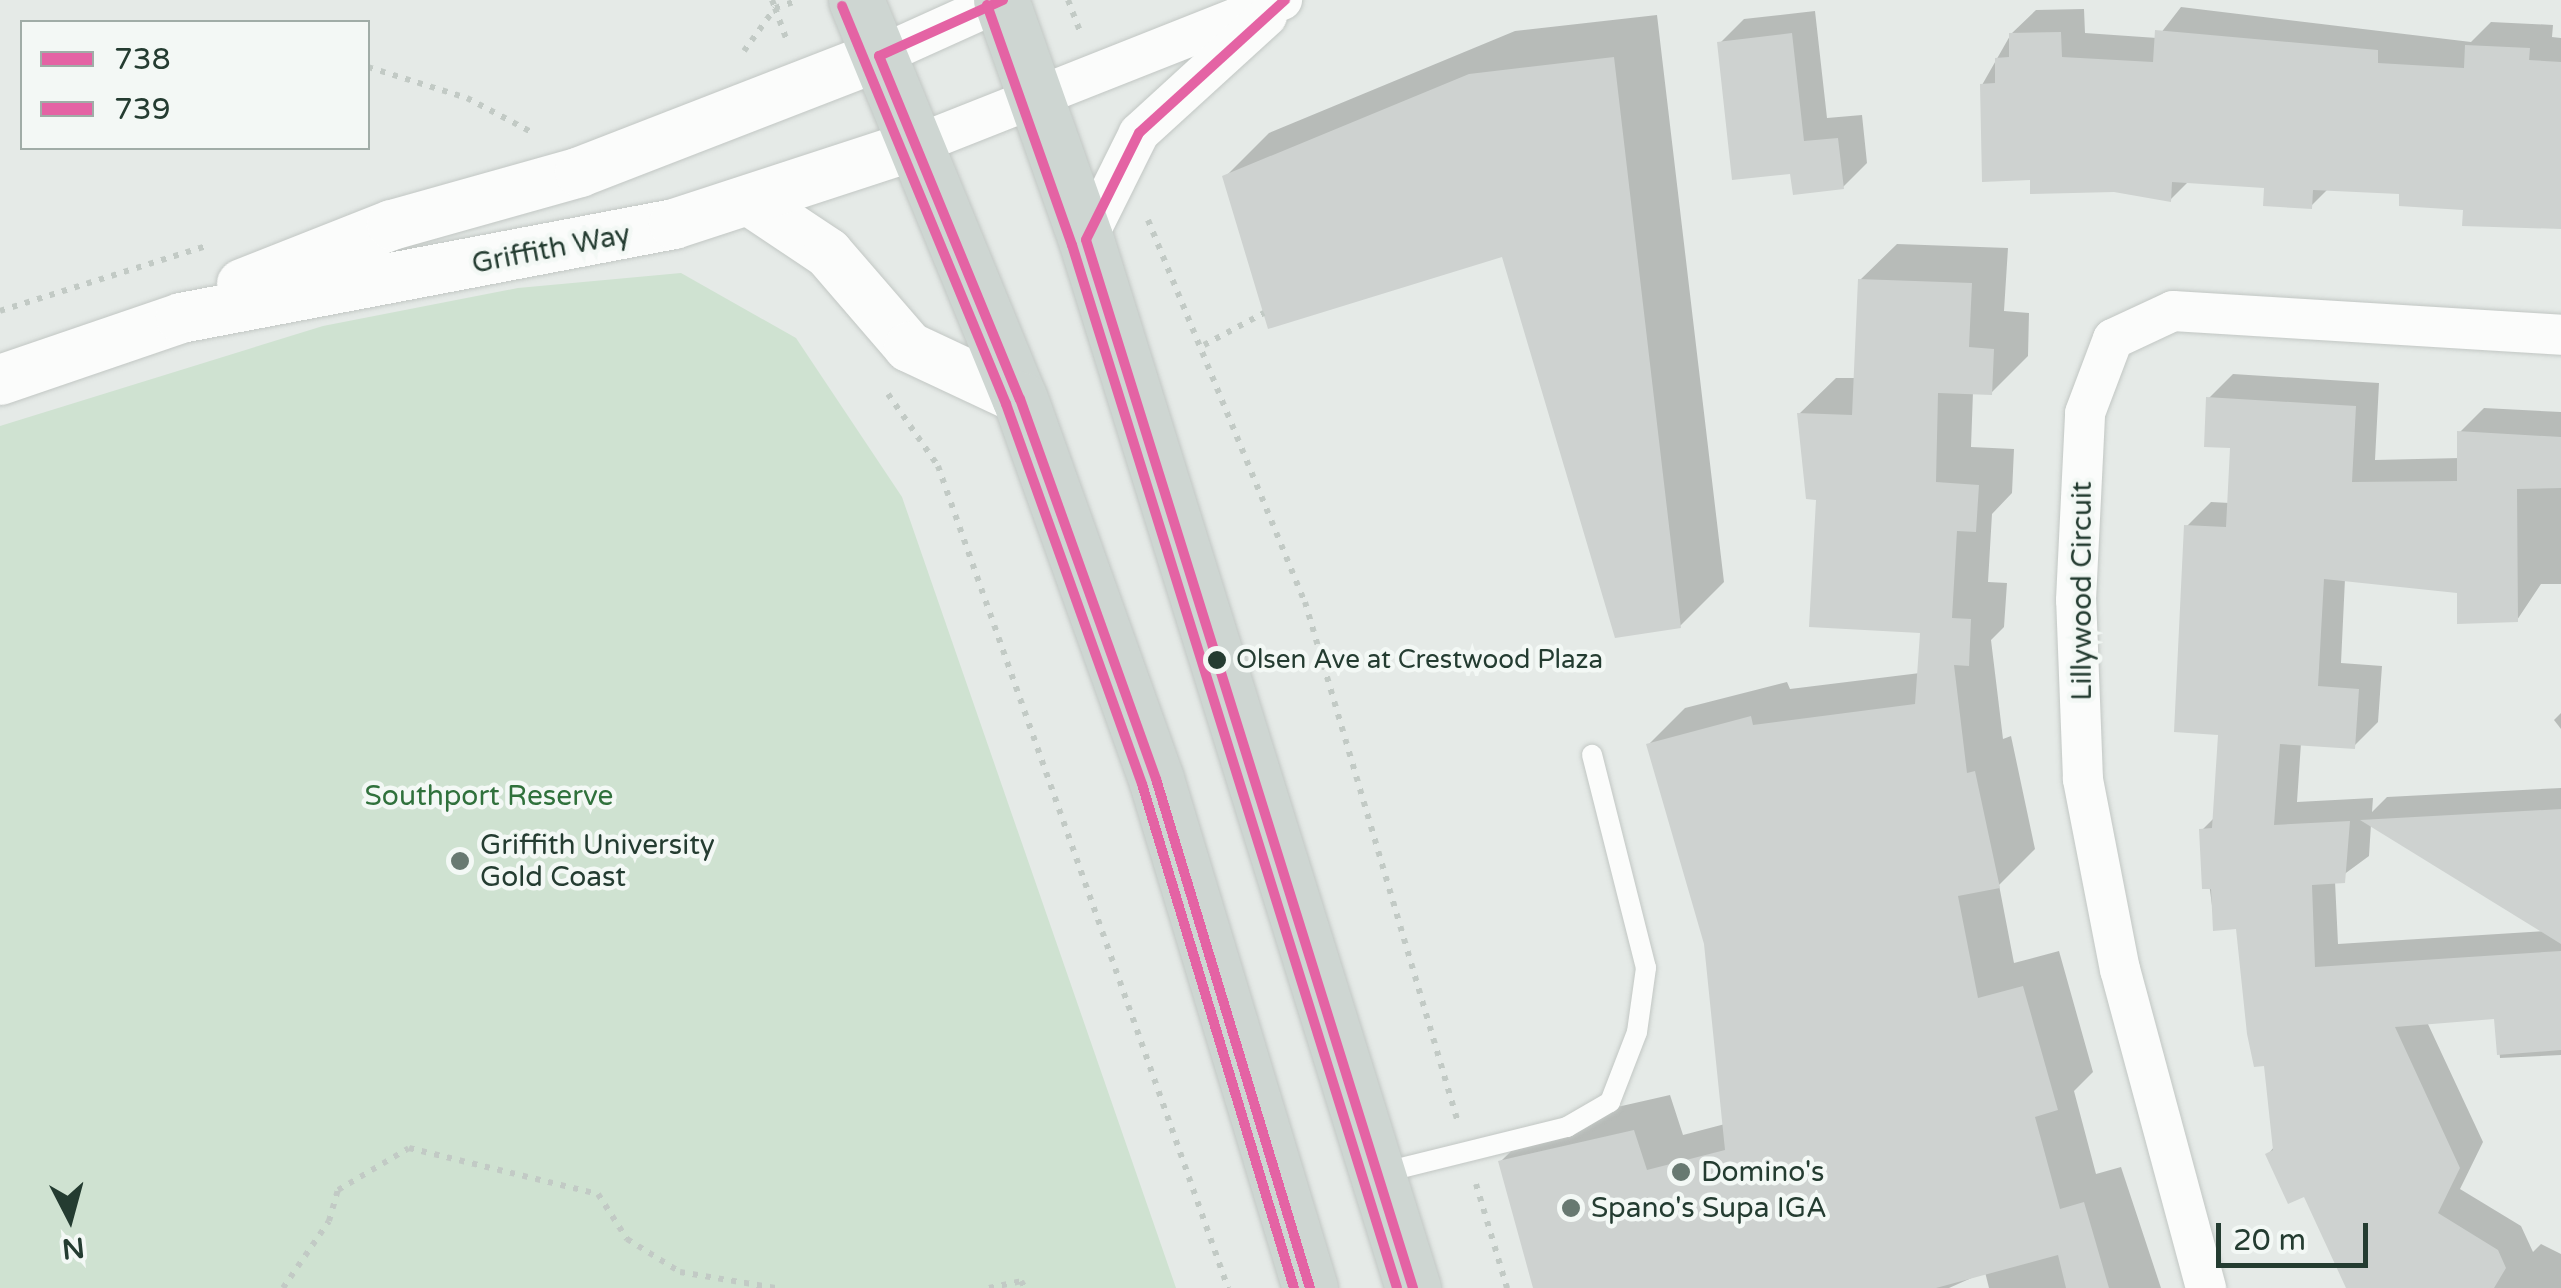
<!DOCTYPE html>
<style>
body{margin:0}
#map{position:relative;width:2561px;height:1288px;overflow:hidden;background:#e5eae7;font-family:"Varela Round",sans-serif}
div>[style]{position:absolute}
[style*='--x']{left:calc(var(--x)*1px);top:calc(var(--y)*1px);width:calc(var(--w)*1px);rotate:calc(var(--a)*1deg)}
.green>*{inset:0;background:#cfe2d1}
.shadow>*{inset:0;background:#0003}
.building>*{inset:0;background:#ced2d0}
.path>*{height:6px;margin-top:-3px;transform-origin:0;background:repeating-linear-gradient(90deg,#c2cac5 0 5px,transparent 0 13px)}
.roads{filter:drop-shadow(0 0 2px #c2c7c4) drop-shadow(0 0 2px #c2c7c4)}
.service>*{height:20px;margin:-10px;padding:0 10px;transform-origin:10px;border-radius:10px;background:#fbfcfb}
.minor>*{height:40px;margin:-20px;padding:0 20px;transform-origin:20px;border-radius:20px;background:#fbfcfb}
.tertiary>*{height:50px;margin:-25px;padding:0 25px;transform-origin:25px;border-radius:25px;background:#fbfcfb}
.primary>*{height:55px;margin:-27.5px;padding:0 27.5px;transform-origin:27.5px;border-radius:27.5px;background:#ced6d2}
.bus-1>*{height:10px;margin:-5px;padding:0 5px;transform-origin:5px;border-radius:5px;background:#e463a4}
.bus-2>*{height:10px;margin:-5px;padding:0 5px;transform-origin:5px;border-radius:5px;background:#e463a4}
.dots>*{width:28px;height:28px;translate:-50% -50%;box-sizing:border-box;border:5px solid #f3f8f5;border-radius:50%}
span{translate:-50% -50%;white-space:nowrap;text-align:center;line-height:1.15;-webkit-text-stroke:9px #f3f8f5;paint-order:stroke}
.bus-label{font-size:26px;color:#243c31}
.left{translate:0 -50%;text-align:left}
.street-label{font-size:28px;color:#243c31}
.park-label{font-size:28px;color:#30713c}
.poi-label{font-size:28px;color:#243c31}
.legend{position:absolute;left:20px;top:20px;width:350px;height:130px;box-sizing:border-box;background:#f3f8f5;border:2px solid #a0ada7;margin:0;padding:12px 18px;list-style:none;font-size:30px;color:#243c31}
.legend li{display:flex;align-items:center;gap:20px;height:50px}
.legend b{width:50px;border:2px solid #a0ada7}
.north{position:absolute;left:20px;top:1168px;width:100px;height:100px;-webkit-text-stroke:8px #f3f8f5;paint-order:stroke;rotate:174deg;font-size:28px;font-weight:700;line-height:40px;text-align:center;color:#243c31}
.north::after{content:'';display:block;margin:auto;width:35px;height:45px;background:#243c31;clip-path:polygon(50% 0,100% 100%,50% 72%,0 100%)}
.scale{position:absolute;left:2216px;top:1223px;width:152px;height:45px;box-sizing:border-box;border:5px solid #243c31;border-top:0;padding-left:12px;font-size:30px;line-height:35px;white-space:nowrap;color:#243c31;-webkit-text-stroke:8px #f3f8f5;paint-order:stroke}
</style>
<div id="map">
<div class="green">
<div style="clip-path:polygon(681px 273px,796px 338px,902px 497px,1176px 1288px,0 1288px,0 426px,323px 326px,518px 288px)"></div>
</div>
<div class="shadow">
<div style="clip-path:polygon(2181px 7px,2471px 42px,2491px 22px,2553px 25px,2552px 37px,2561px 38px,2561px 222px,2402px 192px,2329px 188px,2311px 206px,2267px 186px,2189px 181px,2170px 200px,2032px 178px,1982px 85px,2011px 34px,2036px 10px,2084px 9px,2085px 33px,2157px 38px)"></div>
<div style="clip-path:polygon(1815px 11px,1827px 118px,1862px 115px,1867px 163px,1843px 187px,1792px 171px,1720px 43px,1744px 19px)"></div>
<div style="clip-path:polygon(1657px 15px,1724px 582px,1680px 626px,1503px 254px,1225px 177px,1269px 133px,1515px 31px)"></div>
<div style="clip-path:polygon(1897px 244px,2008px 248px,2004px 311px,2029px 313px,2028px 356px,1991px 393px,1973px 392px,1971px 447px,2014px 449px,2012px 493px,1992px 514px,1988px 582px,2007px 583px,2004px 627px,1991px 640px,2003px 739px,2011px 736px,2035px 849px,1999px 885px,2014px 963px,2059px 951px,2093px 1072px,2074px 1091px,2096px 1174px,2121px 1167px,2161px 1288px,1989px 1288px,1985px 1272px,1949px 1288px,1536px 1288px,1501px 1161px,1538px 1125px,1670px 1095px,1683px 1135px,1725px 1124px,1706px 943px,1649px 744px,1685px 708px,1787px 682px,1790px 689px,1920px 673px,1923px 630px,1819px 497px,1799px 414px,1836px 378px,1856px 378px,1860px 280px)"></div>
<div style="clip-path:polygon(evenodd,2233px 374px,2379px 383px,2375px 460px,2460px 458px,2460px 432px,2484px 408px,2561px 412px,2561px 584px,2541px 584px,2517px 620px,2460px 591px,2345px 579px,2341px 663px,2382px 666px,2378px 722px,2354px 746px,2301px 743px,2297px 802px,2373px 798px,2372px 812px,2387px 797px,2561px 788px,2561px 1055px,2500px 1058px,2496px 1016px,2427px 1022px,2483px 1142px,2460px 1189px,2521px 1226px,2533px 1252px,2541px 1244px,2561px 1254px,2561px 1288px,2349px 1288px,2305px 1194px,2268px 1154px,2275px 1146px,2267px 1063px,2238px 926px,2215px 928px,2202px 830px,2215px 817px,2220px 733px,2187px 526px,2211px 502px,2230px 503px,2233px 446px,2209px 398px,2233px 374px,2371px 824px,2544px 931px,2338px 944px,2335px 881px,2369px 856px,2371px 824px)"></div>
<div style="clip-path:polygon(2561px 713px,2561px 729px,2554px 720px)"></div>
</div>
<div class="building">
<div style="clip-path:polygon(2155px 30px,2378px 50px,2378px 63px,2464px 68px,2465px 45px,2530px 48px,2529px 60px,2561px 62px,2561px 229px,2462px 226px,2463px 210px,2399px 206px,2399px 194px,2313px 190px,2312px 209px,2263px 206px,2264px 188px,2172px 182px,2171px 202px,2114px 192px,2030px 194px,2030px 180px,1982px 182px,1980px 84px,1995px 83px,1995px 58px,2009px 57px,2009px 33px,2061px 32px,2062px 57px,2153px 62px)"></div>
<div style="clip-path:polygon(1792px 33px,1804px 141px,1838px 138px,1844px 189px,1793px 195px,1790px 174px,1732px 180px,1717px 42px)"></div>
<div style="clip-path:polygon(1614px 57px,1681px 628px,1615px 638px,1502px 257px,1268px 329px,1222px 176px,1469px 74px)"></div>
<div style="clip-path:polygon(1858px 279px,1972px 283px,1969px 347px,1994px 349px,1992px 395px,1938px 393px,1936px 482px,1979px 485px,1976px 532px,1957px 531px,1952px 618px,1971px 619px,1969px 666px,1954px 665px,1967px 773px,1975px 771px,2000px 888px,1958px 896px,1978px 998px,2023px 986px,2058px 1110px,2035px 1117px,2060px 1209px,2084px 1202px,2109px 1288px,2066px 1288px,2058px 1255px,1936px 1288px,1533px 1288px,1498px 1161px,1634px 1130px,1647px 1170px,1725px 1150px,1704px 944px,1646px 744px,1751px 716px,1753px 725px,1915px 704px,1920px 633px,1809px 627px,1816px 500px,1806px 499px,1797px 413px,1852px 415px)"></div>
<div style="clip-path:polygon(2206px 397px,2356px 406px,2352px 482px,2457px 481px,2457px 431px,2561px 437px,2561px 488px,2517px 489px,2518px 622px,2457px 624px,2457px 593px,2324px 579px,2318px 686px,2359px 689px,2355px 749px,2280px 744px,2274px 825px,2350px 821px,2345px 883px,2312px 885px,2315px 967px,2561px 951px,2561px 1050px,2497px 1055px,2494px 1019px,2395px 1027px,2460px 1168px,2438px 1213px,2498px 1250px,2506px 1268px,2494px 1288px,2346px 1288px,2304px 1197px,2288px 1204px,2265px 1154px,2273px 1150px,2264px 1066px,2254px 1067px,2247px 1034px,2236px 929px,2213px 931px,2211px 889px,2202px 889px,2199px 829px,2212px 828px,2218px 735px,2174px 732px,2184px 525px,2226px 527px,2230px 448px,2204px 447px)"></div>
<div style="clip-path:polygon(2561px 809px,2561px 944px,2360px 820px)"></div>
</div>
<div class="path">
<div style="--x:772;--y:0;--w:9;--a:69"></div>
<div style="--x:775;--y:8;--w:25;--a:-18"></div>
<div style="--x:1068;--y:0;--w:33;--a:69"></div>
<div style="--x:744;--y:51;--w:53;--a:-54.2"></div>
<div style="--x:775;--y:8;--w:32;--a:70"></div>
<div style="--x:368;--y:67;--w:104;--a:17.4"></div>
<div style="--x:467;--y:98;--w:75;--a:27.9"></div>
<div style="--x:1148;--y:220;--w:413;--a:67.7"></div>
<div style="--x:1305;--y:602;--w:539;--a:73.62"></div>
<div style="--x:0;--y:311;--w:216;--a:-17.5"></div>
<div style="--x:1204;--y:345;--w:68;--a:-28.1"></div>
<div style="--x:888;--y:394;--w:88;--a:55.2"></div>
<div style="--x:938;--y:466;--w:872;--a:70.57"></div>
<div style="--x:1476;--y:1184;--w:109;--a:73.4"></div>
<div style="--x:283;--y:1288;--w:81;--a:-55.5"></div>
<div style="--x:329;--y:1221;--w:32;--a:-74"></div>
<div style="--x:338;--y:1190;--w:82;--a:-30.6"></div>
<div style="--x:409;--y:1148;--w:195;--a:13.7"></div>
<div style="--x:598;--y:1194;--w:54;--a:57.2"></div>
<div style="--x:627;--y:1239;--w:62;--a:31.9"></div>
<div style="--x:680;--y:1272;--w:97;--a:9.5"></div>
<div style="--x:989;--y:1288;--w:33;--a:-12"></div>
<div style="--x:1021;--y:1281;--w:8;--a:60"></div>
</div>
<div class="roads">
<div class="service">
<div style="--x:1381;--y:1173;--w:192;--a:-13.9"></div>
<div style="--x:1567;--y:1127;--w:50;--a:-30.2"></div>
<div style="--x:1610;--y:1102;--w:75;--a:-68.9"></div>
<div style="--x:1637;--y:1032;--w:65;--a:-82"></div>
<div style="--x:1646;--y:968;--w:220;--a:-104.2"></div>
</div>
<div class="minor">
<div style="--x:879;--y:56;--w:136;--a:-24.3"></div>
<div style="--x:913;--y:146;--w:397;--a:-21.6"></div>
<div style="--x:1086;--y:240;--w:119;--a:-63.6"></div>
<div style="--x:1139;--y:133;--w:173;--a:-42.4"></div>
<div style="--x:2206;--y:1288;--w:329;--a:-105.1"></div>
<div style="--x:2120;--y:970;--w:195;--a:-101"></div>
<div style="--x:2083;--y:779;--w:179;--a:-92.2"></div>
<div style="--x:2076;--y:600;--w:187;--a:-87.2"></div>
<div style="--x:2085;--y:413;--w:79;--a:-69.3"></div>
<div style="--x:2113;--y:339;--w:66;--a:-25"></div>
<div style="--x:2173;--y:311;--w:389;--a:3.5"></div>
</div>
<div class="tertiary">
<div style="--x:750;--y:201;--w:94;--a:33.7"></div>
<div style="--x:828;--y:253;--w:124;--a:49.2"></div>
<div style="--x:909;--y:347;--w:123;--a:25.1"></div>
<div style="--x:242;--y:284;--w:161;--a:-21.5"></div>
<div style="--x:392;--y:225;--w:195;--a:-15.7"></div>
<div style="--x:580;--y:172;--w:321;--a:-21.2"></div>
<div style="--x:0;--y:380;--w:191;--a:-18.9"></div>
<div style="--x:181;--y:318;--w:502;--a:-10.79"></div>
<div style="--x:674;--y:224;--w:251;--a:-18.1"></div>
</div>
<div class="primary">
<div style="--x:856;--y:0;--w:431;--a:67.7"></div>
<div style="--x:1020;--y:399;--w:404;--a:70.3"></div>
<div style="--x:1156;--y:779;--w:532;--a:73.17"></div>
<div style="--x:1001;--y:0;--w:255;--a:70.5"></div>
<div style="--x:1086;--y:240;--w:1098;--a:72.67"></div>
</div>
</div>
<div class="bus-1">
<div style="--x:1003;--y:0;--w:136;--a:155.7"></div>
<div style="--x:879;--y:56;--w:371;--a:67.7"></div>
<div style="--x:1020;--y:399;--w:404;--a:70.3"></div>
<div style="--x:1156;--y:779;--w:532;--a:73.17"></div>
<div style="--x:1285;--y:0;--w:197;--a:137.7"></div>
<div style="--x:1139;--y:133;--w:119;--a:116.4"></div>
<div style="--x:1086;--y:240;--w:1098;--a:72.67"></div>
</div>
<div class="bus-2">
<div style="--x:987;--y:5;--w:255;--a:70.5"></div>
<div style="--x:1072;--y:245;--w:1092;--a:72.69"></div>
<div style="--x:842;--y:6;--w:430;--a:67.6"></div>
<div style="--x:1006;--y:404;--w:404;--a:70.3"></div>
<div style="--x:1142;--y:784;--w:526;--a:73.22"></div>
</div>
<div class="dots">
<div style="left:1217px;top:660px;background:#243c31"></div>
<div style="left:460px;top:861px;background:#687971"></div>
<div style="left:1681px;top:1172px;background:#687971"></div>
<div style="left:1571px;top:1208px;background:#687971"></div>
</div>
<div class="bus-label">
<span class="left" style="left:1236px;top:660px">Olsen Ave at Crestwood Plaza</span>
</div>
<div class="street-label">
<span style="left:551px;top:249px;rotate:-11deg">Griffith Way</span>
<span style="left:2082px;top:591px;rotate:-90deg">Lillywood Circuit</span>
</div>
<div class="park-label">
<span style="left:489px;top:796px">Southport Reserve</span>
</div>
<div class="poi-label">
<span class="left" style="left:480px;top:861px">Griffith University<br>Gold Coast</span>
<span class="left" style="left:1701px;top:1172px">Domino's</span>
<span class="left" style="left:1591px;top:1208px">Spano's Supa IGA</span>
</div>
<ul class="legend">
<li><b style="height:12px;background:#e463a4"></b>738</li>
<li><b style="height:12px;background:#e463a4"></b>739</li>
</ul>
<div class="north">N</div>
<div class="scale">20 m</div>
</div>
